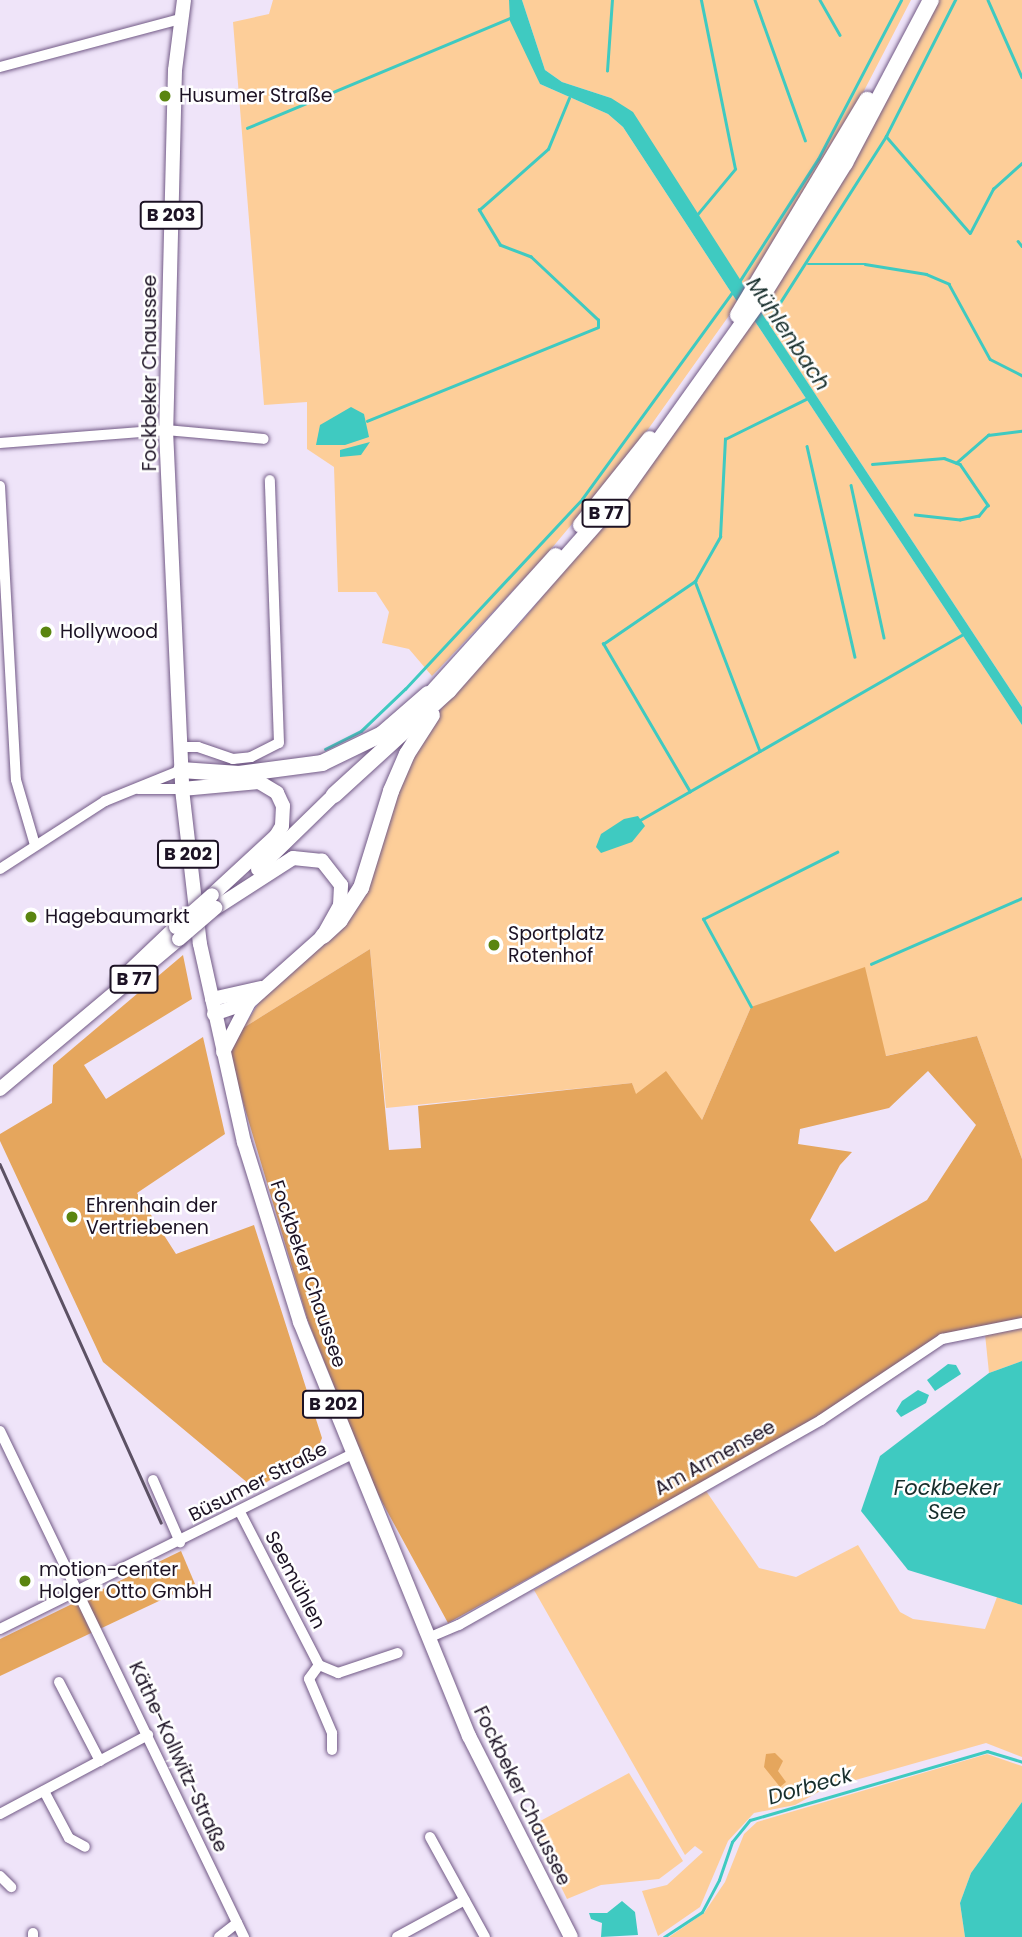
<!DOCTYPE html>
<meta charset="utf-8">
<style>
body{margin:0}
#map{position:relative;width:1022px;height:1937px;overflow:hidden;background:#efe4f9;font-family:Poppins,sans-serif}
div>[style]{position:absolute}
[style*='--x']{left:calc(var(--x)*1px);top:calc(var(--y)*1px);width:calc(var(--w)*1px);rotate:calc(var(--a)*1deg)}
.green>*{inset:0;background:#fdce99}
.forest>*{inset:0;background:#e5a65d}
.water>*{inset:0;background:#3fcac1}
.stream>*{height:2.5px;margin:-1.25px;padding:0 1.25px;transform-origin:1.25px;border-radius:1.25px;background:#3fcac1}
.roads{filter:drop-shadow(0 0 2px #725a86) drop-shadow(0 0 2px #725a86)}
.minor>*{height:10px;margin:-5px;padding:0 5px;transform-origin:5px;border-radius:5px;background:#fff}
.major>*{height:14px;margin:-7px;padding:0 7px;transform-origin:7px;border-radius:7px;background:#fff}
.highway>*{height:16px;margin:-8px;padding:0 8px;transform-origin:8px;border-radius:8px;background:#fff}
.rail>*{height:2.5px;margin:-1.25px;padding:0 1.25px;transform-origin:1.25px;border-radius:1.25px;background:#5c5164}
.bridges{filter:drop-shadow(0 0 2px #725a86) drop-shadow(0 0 2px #725a86)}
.major-bridge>*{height:14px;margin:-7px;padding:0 7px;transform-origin:7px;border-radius:7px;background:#fff}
.dots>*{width:19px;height:19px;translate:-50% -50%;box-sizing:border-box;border:4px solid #fff;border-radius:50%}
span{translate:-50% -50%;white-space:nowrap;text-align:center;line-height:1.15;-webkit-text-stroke:5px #fff;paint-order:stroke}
.shield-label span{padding:2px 5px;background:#fff;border:2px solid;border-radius:5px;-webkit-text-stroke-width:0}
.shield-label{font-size:18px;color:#1c1224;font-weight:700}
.poi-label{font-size:19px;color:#1c1224}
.left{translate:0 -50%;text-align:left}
.street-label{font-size:19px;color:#1c1224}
.water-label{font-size:21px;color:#172e2c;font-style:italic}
</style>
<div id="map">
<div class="green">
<div style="clip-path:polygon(273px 0,509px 0,540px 84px,608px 114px,623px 127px,738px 303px,629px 456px,541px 561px,432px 676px,409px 649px,382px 643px,389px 612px,376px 592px,338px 592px,334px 467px,307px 449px,307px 402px,264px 405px,233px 22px,269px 14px)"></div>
<div style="clip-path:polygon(522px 0,911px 0,839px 139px,745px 287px,611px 98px,562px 82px,545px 70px)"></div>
<div style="clip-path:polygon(938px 0,1022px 0,1022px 707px,761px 312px)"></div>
<div style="clip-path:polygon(754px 320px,1022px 725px,1022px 1159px,977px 1036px,885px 1056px,751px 1007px,702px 1120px,635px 1094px,632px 1083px,386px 1108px,370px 949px,243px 1028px,260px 1001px,340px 926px,394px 792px,419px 742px,450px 696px,518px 626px,629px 491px)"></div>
<div style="clip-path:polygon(1022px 1327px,1022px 1361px,989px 1373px,985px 1334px)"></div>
<div style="clip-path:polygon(706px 1491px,759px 1568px,796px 1577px,858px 1545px,900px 1612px,913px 1619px,985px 1629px,997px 1597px,1022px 1605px,1022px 1757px,986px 1743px,824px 1789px,795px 1805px,754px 1813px,728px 1841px,700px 1907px,658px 1936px,642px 1891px,667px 1885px,703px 1852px,695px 1846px,685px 1855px,534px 1590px)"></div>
<div style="clip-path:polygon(987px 1754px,1022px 1766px,1022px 1802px,971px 1873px,960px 1903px,965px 1937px,669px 1937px,704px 1913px,725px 1882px,744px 1834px,757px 1822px)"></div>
<div style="clip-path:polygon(629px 1773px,683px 1861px,659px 1879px,601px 1885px,567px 1899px,531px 1826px)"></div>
</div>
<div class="forest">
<div style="clip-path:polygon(evenodd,370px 949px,389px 1150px,421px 1148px,418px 1106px,632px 1083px,636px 1094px,666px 1071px,702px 1120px,751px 1007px,865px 967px,886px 1056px,977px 1036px,1022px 1159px,1022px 1320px,941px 1337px,820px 1417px,448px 1623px,375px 1489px,308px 1321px,229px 1055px,243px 1028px,370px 949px,928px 1071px,976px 1125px,927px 1200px,835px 1252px,810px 1220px,840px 1165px,852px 1152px,798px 1144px,800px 1129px,889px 1108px,928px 1071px)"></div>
<div style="clip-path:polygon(183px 955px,192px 999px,84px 1065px,106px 1099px,203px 1037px,225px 1134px,137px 1193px,176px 1254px,254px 1225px,322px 1438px,316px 1453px,255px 1489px,103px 1362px,0 1141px,0 1134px,52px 1103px,53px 1065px)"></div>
<div style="clip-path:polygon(181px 1551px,195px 1584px,0 1676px,0 1639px)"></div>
<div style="clip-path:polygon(775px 1753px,783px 1761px,778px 1771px,786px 1782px,780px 1787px,764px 1767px,766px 1754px)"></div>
</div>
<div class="water">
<div style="clip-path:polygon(509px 0,522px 0,545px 70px,562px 82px,611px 98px,633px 112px,745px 287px,738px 303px,623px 127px,608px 114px,540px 84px,510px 21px)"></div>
<div style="clip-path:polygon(761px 312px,1022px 707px,1022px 725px,754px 320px)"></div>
<div style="clip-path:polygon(351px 407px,364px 414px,369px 437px,345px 445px,316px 445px,320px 425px)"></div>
<div style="clip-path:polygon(370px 442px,361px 455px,340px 457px,340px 450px)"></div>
<div style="clip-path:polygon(638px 816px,645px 826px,632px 842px,601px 853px,596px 847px,601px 834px,624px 819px)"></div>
<div style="clip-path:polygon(1022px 1361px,1022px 1605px,908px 1570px,861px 1511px,880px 1456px,989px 1373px)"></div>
<div style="clip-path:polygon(948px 1364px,956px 1365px,961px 1374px,935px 1391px,927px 1380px)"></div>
<div style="clip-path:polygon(918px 1390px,929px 1395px,926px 1403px,901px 1417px,896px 1411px,902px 1401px)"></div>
<div style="clip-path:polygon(1022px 1802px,1022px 1937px,965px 1937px,960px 1903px,971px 1873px)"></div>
<div style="clip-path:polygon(622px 1901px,635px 1912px,638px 1935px,601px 1937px,602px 1923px,591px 1919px,589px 1913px,607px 1913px)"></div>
</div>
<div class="stream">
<div style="--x:755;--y:0;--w:149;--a:70.3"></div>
<div style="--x:820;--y:0;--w:40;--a:60.3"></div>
<div style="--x:988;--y:0;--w:84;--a:66.2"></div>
<div style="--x:607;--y:71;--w:71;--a:-86"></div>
<div style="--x:247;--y:128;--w:287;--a:-22.7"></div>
<div style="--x:886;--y:136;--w:128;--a:49.1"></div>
<div style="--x:970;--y:233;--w:50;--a:-62.4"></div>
<div style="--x:993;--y:189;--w:39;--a:-42"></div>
<div style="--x:696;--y:216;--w:61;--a:-50.3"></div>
<div style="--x:735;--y:169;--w:172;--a:-101.4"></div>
<div style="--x:1018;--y:241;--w:6;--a:51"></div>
<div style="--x:808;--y:264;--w:57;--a:0"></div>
<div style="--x:865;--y:264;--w:62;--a:9.3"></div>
<div style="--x:926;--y:274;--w:25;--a:23"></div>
<div style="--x:949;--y:284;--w:85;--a:61.3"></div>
<div style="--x:990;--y:359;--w:36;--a:27"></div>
<div style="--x:739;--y:282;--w:146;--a:-57.3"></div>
<div style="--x:818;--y:159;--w:179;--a:-62.4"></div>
<div style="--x:767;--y:323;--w:222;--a:-57.5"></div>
<div style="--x:886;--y:136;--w:153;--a:-63.1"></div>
<div style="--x:367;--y:421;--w:249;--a:-22.1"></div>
<div style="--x:598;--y:327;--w:7;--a:-90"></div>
<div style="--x:598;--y:320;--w:92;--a:-136.8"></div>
<div style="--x:531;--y:257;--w:33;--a:-159"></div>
<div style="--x:500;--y:245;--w:41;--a:-121"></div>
<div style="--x:479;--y:210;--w:92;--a:-41.5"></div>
<div style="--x:548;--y:149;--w:55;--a:-67.6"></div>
<div style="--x:807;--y:446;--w:216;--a:77.2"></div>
<div style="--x:956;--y:463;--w:43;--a:-41.2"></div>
<div style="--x:988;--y:435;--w:34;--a:-7"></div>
<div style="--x:872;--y:464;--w:72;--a:-4.8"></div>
<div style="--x:944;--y:458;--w:17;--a:21"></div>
<div style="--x:960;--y:464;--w:50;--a:55.7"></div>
<div style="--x:988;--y:505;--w:14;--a:129"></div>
<div style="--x:979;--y:516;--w:19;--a:168"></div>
<div style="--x:960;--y:520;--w:45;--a:-173.7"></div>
<div style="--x:851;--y:485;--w:156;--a:77.8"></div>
<div style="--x:695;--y:581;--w:182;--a:69.1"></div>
<div style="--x:325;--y:749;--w:40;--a:-26.6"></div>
<div style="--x:361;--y:731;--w:61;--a:-43.7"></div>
<div style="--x:405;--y:689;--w:260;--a:-47"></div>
<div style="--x:582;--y:499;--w:257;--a:-54"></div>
<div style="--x:690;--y:792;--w:172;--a:-120.4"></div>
<div style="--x:603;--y:644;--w:112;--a:-34.4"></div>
<div style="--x:695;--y:581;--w:51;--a:-60.4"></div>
<div style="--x:720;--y:537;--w:98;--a:-87.1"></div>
<div style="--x:725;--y:439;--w:93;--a:-26.3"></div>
<div style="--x:640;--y:820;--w:373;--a:-29.9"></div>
<div style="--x:871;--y:964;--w:165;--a:-23.6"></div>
<div style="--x:751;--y:1007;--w:100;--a:-118.6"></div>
<div style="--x:703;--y:919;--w:150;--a:-26.6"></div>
<div style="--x:664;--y:1937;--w:45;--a:-33.3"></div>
<div style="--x:702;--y:1912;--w:36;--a:-62"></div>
<div style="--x:719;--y:1880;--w:40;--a:-71.1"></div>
<div style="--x:732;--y:1842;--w:28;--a:-51"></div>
<div style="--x:750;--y:1820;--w:247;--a:-16.2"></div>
<div style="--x:987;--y:1751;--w:37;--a:17"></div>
</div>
<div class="roads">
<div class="minor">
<div style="--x:0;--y:67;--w:187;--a:-14.9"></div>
<div style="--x:0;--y:443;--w:167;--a:-4.5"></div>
<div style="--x:166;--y:430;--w:98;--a:5.2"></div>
<div style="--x:0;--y:486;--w:294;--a:86.9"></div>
<div style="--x:16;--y:780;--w:68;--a:73.7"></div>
<div style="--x:180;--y:747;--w:18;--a:0"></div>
<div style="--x:198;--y:747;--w:37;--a:19"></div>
<div style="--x:233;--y:759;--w:18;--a:-6"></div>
<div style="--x:251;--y:757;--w:31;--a:-27"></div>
<div style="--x:279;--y:743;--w:263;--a:-92"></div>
<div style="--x:138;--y:789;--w:44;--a:0"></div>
<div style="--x:0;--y:869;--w:125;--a:-32.9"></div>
<div style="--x:105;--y:801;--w:82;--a:-22.2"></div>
<div style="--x:0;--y:1431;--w:562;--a:64.26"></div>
<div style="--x:153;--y:1480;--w:68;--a:66.5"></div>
<div style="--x:240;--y:1512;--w:172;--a:62.7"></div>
<div style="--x:319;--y:1665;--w:21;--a:23"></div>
<div style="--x:338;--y:1673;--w:63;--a:-18.4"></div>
<div style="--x:0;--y:1629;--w:394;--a:-26.4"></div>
<div style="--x:428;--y:1638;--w:34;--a:-23"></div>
<div style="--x:459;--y:1625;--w:416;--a:-29.5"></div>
<div style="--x:821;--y:1420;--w:146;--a:-33.8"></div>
<div style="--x:942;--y:1339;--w:82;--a:-11.3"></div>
<div style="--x:319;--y:1665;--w:17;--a:126"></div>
<div style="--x:309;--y:1679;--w:59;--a:66.9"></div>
<div style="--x:332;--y:1733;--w:17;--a:90"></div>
<div style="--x:59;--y:1682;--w:89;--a:62.6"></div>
<div style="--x:44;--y:1791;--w:53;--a:62"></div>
<div style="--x:69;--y:1838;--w:18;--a:29"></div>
<div style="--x:0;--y:1814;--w:168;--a:-28.1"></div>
<div style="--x:430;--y:1837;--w:114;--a:61.2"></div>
<div style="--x:0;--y:1876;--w:16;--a:45"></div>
<div style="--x:33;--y:1937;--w:4;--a:-90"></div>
<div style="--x:219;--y:1937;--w:23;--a:-38"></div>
<div style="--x:397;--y:1937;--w:77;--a:-28.6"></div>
</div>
<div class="major">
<div style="--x:184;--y:0;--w:71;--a:97.3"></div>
<div style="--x:175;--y:70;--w:360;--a:91.4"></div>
<div style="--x:166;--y:430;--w:359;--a:87.4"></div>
<div style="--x:182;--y:789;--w:156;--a:83.4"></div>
<div style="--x:200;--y:944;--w:203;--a:77.5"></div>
<div style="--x:244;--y:1142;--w:189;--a:72.7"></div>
<div style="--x:300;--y:1322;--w:447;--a:67.8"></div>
<div style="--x:469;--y:1736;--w:225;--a:63.1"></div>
<div style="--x:182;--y:789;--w:77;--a:-5.2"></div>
<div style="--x:259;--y:782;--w:21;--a:31"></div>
<div style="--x:277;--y:793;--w:14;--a:65"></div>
<div style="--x:283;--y:806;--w:20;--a:93"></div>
<div style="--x:282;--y:826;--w:12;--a:121"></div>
<div style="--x:276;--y:836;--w:87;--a:137.3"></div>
<div style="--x:258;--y:869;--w:106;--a:-44.2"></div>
<div style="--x:118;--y:982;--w:80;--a:-43.5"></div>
<div style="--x:212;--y:999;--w:50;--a:-12.7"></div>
<div style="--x:214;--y:1014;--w:37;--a:-19"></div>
<div style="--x:249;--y:1002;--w:99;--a:-41.7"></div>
<div style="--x:323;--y:936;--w:35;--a:-61"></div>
<div style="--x:340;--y:905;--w:20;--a:-87"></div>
<div style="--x:341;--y:885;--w:31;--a:-128"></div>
<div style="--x:322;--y:861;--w:29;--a:-174"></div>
<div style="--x:293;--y:858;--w:90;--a:147.2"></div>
<div style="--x:223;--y:1052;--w:54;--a:-62.5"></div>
<div style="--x:0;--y:1089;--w:234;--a:-40"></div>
</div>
<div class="highway">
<div style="--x:738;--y:315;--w:251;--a:-59"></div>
<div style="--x:581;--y:525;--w:110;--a:-51.3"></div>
<div style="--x:423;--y:703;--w:198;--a:-47.9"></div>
<div style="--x:181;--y:770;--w:58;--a:3.9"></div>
<div style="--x:239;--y:774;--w:84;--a:-7.5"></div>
<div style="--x:322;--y:763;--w:67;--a:-25.8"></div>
<div style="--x:382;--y:734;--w:61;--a:-41"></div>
<div style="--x:334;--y:795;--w:156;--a:-42.4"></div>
<div style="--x:449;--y:690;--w:257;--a:-48.6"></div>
<div style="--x:619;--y:497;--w:241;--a:-54.5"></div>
<div style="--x:759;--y:301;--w:163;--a:-58.1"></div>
<div style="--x:845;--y:163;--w:184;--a:-62.2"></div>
<div style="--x:323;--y:936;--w:23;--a:-43"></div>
<div style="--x:340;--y:920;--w:38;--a:-57"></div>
<div style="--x:361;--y:888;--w:102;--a:-72.8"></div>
<div style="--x:391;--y:791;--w:40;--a:-66.6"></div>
<div style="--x:407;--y:754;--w:46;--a:-57.3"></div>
</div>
</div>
<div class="rail">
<div style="--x:0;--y:1164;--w:393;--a:65.8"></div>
</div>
<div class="bridges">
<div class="major-bridge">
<div style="--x:176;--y:927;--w:48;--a:-41.6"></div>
<div style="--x:179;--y:939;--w:48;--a:-40.7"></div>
</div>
</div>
<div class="dots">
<div style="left:165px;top:96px;background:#5a8510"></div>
<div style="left:46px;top:632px;background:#5a8510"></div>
<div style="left:31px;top:917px;background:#5a8510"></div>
<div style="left:494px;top:945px;background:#5a8510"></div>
<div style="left:72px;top:1217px;background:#5a8510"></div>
<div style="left:25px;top:1581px;background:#5a8510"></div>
</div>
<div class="shield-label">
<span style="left:171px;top:215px">B 203</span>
<span style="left:606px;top:513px">B 77</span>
<span style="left:188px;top:854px">B 202</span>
<span style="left:134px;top:979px">B 77</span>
<span style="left:333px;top:1404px">B 202</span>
</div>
<div class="poi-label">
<span class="left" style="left:179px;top:96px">Husumer Straße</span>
<span class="left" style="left:60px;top:632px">Hollywood</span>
<span class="left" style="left:45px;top:917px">Hagebaumarkt</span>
<span class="left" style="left:508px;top:945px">Sportplatz<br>Rotenhof</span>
<span class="left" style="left:86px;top:1217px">Ehrenhain der<br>Vertriebenen</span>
<span class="left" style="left:39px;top:1581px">motion-center<br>Holger Otto GmbH</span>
</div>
<div class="street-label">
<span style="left:150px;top:373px;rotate:-90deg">Fockbeker Chaussee</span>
<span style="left:308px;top:1274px;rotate:71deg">Fockbeker Chaussee</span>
<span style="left:715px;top:1458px;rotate:-29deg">Am Armensee</span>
<span style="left:258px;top:1482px;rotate:-27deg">Büsumer Straße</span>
<span style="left:295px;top:1580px;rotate:62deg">Seemühlen</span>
<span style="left:178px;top:1757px;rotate:65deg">Käthe-Kollwitz-Straße</span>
<span style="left:522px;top:1796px;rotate:64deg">Fockbeker Chaussee</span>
</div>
<div class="water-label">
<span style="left:788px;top:334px;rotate:56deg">Mühlenbach</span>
<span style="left:947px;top:1500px">Fockbeker<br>See</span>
<span style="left:810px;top:1786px;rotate:-16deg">Dorbeck</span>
</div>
</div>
